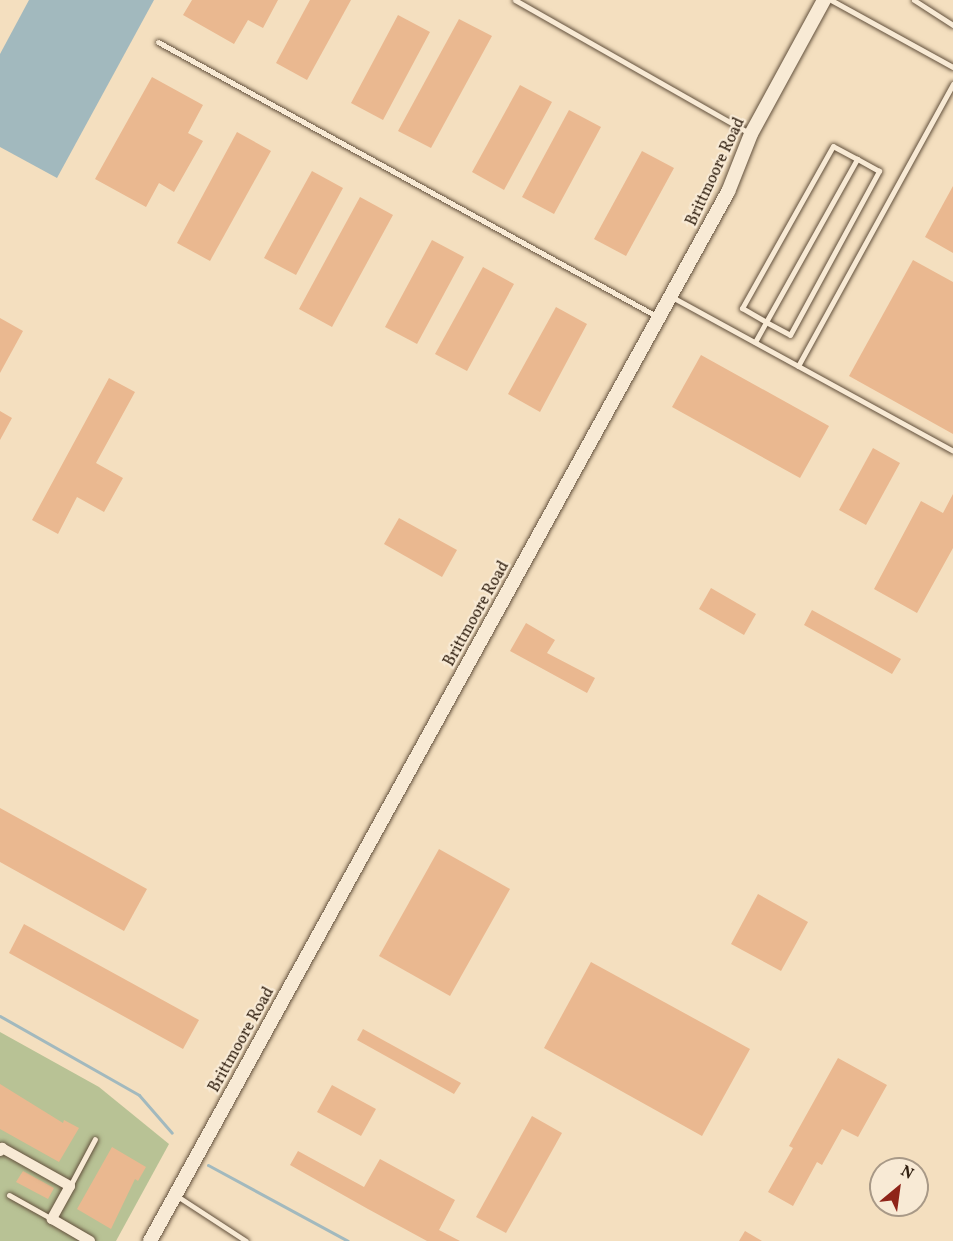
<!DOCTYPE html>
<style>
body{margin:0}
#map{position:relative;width:953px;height:1241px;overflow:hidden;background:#f4dfbf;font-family:Vollkorn,serif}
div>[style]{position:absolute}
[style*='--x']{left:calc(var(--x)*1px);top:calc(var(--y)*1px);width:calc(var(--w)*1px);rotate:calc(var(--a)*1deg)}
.green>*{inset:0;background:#b8c295}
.water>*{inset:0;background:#a2b9be}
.stream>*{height:3px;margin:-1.5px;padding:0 1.5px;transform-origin:1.5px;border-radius:1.5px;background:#a2b9be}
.building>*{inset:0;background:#eab890}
.roads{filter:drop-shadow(0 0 2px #62503c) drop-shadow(0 0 2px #62503c)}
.service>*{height:5px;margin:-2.5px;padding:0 2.5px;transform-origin:2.5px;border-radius:2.5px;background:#f8ead5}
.minor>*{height:10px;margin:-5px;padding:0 5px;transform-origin:5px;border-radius:5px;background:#f8ead5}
.secondary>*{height:14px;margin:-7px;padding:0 7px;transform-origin:7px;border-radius:7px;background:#f8ead5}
span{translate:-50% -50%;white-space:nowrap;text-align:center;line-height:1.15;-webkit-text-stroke:4.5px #f8ead5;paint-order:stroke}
.street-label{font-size:16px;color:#312011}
.north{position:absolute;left:869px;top:1157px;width:60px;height:60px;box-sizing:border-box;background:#f8ead5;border:2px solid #a89987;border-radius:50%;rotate:29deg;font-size:16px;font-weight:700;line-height:24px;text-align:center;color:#312011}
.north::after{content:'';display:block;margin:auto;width:21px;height:27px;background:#8f2418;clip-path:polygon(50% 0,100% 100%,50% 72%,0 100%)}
</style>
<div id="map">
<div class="green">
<div style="clip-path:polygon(0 1032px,99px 1087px,169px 1144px,116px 1241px,0 1241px)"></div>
</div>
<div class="water">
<div style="clip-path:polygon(29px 0,154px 0,57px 178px,0 147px,0 54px)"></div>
</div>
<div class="stream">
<div style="--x:0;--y:1016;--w:160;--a:29.6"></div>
<div style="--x:139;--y:1095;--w:50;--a:49"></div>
<div style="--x:208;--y:1165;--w:159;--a:28.5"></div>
</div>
<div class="building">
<div style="clip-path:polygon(192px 0,278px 0,263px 28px,248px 20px,234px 44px,183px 15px)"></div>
<div style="clip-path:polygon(310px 0,351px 0,307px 80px,276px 63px)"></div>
<div style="clip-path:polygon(398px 15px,430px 32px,383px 120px,351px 103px)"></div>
<div style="clip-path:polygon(459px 19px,492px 36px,431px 148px,398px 131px)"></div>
<div style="clip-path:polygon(152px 77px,203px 105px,188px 133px,203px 141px,174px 192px,159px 183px,146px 207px,95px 179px)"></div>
<div style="clip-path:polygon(520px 85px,552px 102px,504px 190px,472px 172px)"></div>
<div style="clip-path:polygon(569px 110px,601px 127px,554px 214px,522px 197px)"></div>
<div style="clip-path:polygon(237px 132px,271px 151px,210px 261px,177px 243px)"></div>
<div style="clip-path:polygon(642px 151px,674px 168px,626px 256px,594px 239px)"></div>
<div style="clip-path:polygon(312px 171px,343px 188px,296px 275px,264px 258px)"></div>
<div style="clip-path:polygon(953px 186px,953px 253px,925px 237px)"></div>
<div style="clip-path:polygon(360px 197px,393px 215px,332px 327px,299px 309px)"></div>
<div style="clip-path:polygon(432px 240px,464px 257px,417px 344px,385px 327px)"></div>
<div style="clip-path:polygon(913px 260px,953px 282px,953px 434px,849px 376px)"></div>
<div style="clip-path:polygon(483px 267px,514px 284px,467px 371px,435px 354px)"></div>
<div style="clip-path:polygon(556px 307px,587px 324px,540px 412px,508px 394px)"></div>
<div style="clip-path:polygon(0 318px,23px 331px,0 373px)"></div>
<div style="clip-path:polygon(701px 355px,829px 426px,800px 478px,672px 407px)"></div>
<div style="clip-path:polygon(109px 378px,135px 392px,96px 463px,123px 478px,104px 512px,77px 497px,58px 534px,32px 520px)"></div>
<div style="clip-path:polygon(0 411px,12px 418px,0 440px)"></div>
<div style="clip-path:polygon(873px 448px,900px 463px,866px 525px,839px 510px)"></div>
<div style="clip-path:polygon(953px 494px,953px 548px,917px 613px,874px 589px,921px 501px,943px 513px)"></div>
<div style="clip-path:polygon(399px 518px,457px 550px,442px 577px,384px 544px)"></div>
<div style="clip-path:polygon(711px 588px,756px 614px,744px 635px,699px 609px)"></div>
<div style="clip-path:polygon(812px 610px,901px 659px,892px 674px,804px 625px)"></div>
<div style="clip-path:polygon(526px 623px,555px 640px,547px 653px,595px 678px,587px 693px,510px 651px)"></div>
<div style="clip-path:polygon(0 808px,147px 889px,124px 931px,0 862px)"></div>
<div style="clip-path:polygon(439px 849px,510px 889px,450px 996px,379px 956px)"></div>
<div style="clip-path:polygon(758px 894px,808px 922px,781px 971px,731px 944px)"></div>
<div style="clip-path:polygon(24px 924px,199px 1020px,183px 1049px,9px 953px)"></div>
<div style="clip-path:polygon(591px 962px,750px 1049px,702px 1136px,544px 1048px)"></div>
<div style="clip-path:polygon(363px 1029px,461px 1083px,454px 1094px,357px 1040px)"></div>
<div style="clip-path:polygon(838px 1058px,887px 1085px,858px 1137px,842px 1129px,822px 1165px,817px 1162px,793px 1206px,768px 1192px,793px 1148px,789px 1146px)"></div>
<div style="clip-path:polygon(0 1084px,63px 1123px,64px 1120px,79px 1128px,59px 1162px,0 1129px)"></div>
<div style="clip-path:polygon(332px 1085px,376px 1109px,361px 1136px,317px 1112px)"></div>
<div style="clip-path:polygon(532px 1116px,562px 1133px,506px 1233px,476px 1217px)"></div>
<div style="clip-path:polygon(112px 1147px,146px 1167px,138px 1181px,135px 1179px,111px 1229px,77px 1209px)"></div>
<div style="clip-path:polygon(298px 1151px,364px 1187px,380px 1159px,455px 1200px,439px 1230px,460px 1241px,427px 1241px,368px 1209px,290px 1165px)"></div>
<div style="clip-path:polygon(23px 1171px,54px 1188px,48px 1199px,16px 1182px)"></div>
<div style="clip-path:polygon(745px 1231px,762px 1241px,739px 1241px)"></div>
</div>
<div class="roads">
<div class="service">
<div style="--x:515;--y:0;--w:271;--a:29.6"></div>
<div style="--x:831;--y:0;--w:139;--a:28.8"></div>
<div style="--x:914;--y:0;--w:46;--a:32.7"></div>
<div style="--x:158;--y:42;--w:571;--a:28.81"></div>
<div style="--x:672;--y:297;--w:320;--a:28.7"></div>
<div style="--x:755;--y:342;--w:23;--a:-61"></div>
<div style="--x:766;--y:322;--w:187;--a:-60.8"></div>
<div style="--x:857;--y:159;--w:27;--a:-152"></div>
<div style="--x:833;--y:146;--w:186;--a:119.3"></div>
<div style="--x:742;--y:308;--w:28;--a:30"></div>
<div style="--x:766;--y:322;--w:27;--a:28"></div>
<div style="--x:790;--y:335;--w:187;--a:-61.5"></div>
<div style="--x:879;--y:171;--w:25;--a:-151"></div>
<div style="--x:798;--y:366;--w:322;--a:-61.2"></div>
<div style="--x:70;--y:1186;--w:53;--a:-62"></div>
<div style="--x:9;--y:1195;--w:49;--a:29.2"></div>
<div style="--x:177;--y:1196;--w:82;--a:33.1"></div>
</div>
<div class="minor">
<div style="--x:0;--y:1151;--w:4;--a:-56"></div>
<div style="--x:2;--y:1148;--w:78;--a:29.2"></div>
<div style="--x:70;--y:1186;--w:38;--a:119"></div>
<div style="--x:52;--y:1219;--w:44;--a:30.1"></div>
</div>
<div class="secondary">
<div style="--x:150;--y:1241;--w:1198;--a:-61.15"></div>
<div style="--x:728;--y:192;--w:62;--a:-68.4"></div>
<div style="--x:751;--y:134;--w:153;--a:-61.4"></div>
</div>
</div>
<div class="street-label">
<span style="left:716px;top:172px;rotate:-65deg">Brittmoore Road</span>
<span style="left:477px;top:614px;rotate:-61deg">Brittmoore Road</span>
<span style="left:242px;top:1040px;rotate:-61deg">Brittmoore Road</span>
</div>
<div class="north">N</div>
</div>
